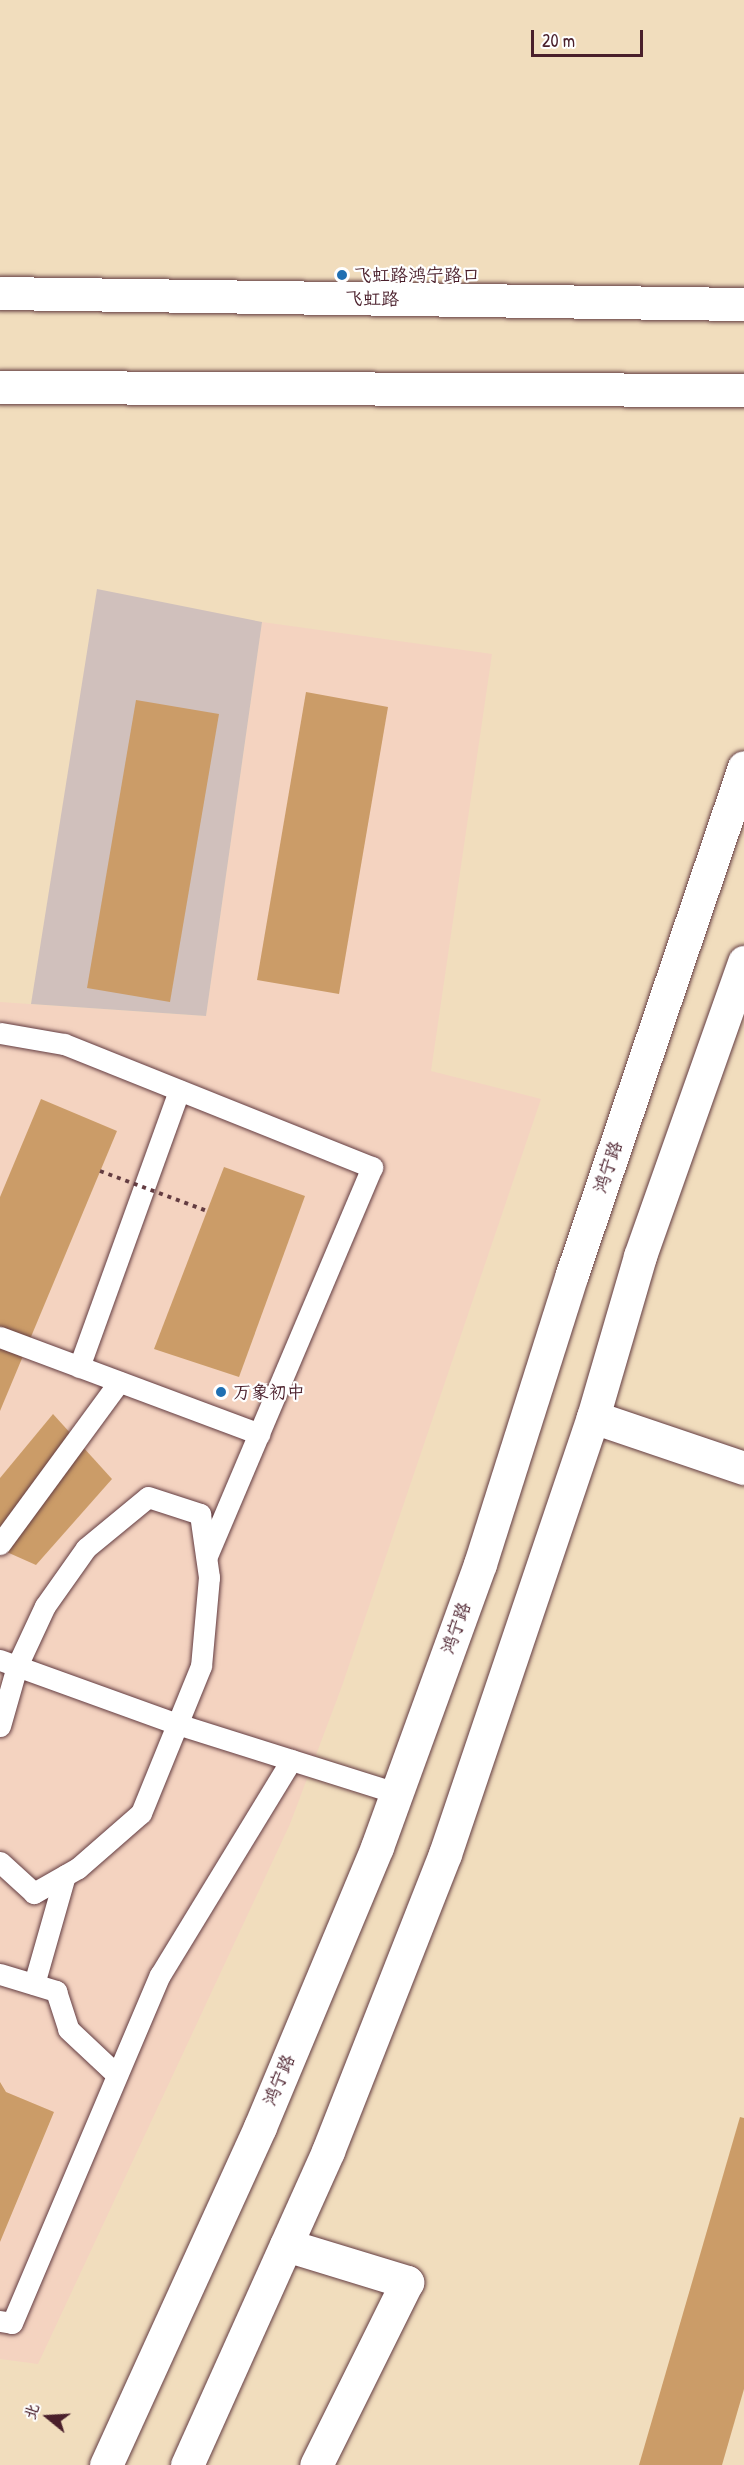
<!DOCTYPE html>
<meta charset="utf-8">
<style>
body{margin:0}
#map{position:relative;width:744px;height:2465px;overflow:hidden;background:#f1ddbd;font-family:"Patrick Hand","LXGW WenKai TC",sans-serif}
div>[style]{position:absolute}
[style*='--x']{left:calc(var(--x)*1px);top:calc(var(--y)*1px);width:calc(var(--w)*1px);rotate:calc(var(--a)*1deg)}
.built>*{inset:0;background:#f4d3c0}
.industrial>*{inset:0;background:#d0c0bc}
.building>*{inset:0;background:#cb9c68}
.roads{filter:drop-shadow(0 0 2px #633c41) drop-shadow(0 0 2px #633c41)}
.lane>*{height:21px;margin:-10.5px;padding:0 10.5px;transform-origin:10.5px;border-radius:10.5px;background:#fff}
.street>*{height:33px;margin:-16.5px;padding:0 16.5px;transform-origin:16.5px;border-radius:16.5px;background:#fff}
.secondary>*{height:33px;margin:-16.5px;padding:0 16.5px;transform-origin:16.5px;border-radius:16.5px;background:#fff}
.path-bridge>*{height:4px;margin-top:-2px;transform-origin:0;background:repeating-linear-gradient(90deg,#633c41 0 4.5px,transparent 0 9px)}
.dots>*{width:16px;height:16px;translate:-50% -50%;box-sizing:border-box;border:3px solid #fff;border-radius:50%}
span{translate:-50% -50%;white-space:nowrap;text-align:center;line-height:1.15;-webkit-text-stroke:4.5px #fff;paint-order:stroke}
.poi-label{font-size:18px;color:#4a1f2b}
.left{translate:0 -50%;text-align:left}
.street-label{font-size:18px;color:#4a1f2b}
.north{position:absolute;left:18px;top:2387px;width:60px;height:60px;-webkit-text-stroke:4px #fff;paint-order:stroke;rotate:288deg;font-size:16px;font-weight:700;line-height:24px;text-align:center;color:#4a1f2b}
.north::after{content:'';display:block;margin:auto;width:21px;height:27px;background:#4a1f2b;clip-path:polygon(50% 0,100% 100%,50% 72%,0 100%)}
.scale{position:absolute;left:531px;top:30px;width:112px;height:27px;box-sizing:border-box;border:3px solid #4a1f2b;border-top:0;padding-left:8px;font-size:18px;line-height:21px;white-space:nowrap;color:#4a1f2b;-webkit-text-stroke:4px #fff;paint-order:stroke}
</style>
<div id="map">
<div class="built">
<div style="clip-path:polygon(262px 622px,492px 654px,431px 1071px,541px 1099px,342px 1686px,290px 1824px,38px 2364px,0 2359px,0 1002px,206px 1016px)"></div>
</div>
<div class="industrial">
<div style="clip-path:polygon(97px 589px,262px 622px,206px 1016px,31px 1004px)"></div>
</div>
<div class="building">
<div style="clip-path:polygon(306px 692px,388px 707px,339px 994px,257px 980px)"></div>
<div style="clip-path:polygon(136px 700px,219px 714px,170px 1002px,87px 988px)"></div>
<div style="clip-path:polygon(41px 1099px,117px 1131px,0 1411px,0 1197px)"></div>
<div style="clip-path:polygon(224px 1167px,305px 1196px,239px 1377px,154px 1349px)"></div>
<div style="clip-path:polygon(53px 1414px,112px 1479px,36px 1565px,0 1549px,0 1478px)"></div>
<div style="clip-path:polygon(0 2082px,6px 2092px,54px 2112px,0 2242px)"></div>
<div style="clip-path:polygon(740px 2117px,744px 2118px,744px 2389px,722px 2465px,639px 2465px)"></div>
</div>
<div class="roads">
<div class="lane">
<div style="--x:0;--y:1033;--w:65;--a:9.8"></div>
<div style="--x:64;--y:1044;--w:332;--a:21.8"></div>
<div style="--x:372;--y:1167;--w:423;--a:113"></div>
<div style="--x:0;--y:1337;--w:277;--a:20.5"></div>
<div style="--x:79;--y:1367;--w:294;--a:-70.1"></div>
<div style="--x:0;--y:1544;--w:201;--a:-53.7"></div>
<div style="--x:0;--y:1660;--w:188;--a:19.9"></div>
<div style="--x:177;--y:1724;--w:230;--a:17.5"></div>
<div style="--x:0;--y:1726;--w:62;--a:-74.2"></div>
<div style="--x:17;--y:1666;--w:66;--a:-65"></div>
<div style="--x:45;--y:1606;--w:71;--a:-54.7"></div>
<div style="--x:86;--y:1548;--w:80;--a:-39.4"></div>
<div style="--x:148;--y:1497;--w:55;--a:18.1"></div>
<div style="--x:200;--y:1514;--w:64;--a:81.9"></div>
<div style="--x:209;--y:1577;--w:89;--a:95.1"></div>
<div style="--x:201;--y:1666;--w:159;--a:112.2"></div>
<div style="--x:141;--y:1813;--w:84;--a:138.9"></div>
<div style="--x:78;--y:1868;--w:51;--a:150.4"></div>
<div style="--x:34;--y:1893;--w:46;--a:-137.6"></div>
<div style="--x:0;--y:1974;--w:59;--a:16.9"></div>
<div style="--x:56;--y:1991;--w:40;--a:72"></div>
<div style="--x:68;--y:2029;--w:67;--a:43.2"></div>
<div style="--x:34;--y:1984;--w:113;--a:-74.1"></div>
<div style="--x:0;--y:2321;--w:12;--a:9"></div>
<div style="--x:12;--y:2323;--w:378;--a:-67"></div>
<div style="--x:160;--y:1975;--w:252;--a:-58.6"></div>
</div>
<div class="street">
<div style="--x:593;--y:1417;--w:159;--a:18.7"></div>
<div style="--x:286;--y:2245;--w:127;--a:17"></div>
<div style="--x:407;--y:2282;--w:204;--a:116.4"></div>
</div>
<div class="secondary">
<div style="--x:0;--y:293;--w:744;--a:0.85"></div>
<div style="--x:0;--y:387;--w:744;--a:0.23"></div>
<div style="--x:106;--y:2465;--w:371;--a:-65.5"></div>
<div style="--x:260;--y:2127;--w:303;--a:-67.3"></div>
<div style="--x:377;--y:1847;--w:301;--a:-70"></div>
<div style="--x:480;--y:1564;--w:304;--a:-72.4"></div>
<div style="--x:572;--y:1274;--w:535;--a:-71.26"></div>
<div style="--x:187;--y:2465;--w:344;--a:-65.8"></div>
<div style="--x:328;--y:2151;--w:319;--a:-68.5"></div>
<div style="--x:445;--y:1854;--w:461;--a:-71.3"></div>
<div style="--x:593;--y:1417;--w:168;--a:-73.7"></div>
<div style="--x:640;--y:1256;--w:312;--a:-70.5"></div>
</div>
</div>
<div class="path-bridge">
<div style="--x:100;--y:1171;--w:114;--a:20.5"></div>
</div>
<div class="dots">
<div style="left:342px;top:275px;background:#1f6fb2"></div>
<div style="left:221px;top:1392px;background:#1f6fb2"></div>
</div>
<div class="poi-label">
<span class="left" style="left:354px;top:275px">飞虹路鸿宁路口</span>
<span class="left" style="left:233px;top:1392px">万象初中</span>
</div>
<div class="street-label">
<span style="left:372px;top:299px;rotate:1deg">飞虹路</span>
<span style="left:608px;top:1167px;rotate:-71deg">鸿宁路</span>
<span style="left:456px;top:1628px;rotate:-70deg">鸿宁路</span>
<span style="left:279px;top:2080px;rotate:-67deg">鸿宁路</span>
</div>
<div class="north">北</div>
<div class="scale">20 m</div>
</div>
